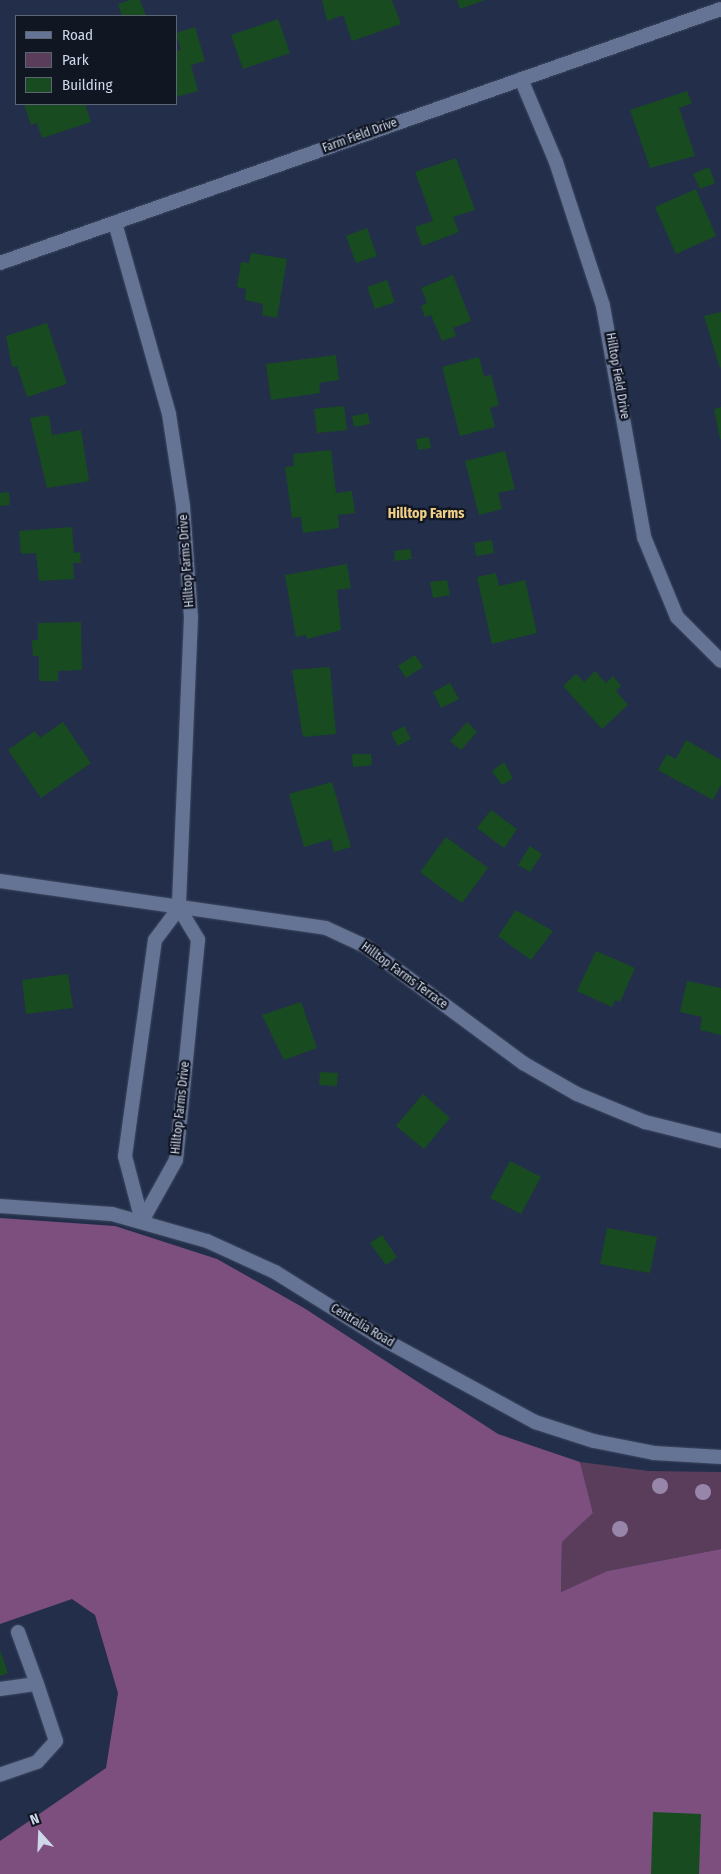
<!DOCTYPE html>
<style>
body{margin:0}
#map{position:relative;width:721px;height:1874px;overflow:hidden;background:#222e4a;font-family:"Fira Sans Condensed",sans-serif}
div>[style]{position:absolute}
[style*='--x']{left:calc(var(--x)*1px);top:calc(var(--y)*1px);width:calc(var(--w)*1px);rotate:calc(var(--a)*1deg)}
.green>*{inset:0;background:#5a3d5b}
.forest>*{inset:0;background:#7d4f7e}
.building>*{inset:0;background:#184c20}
.roads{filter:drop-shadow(0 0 1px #3e4860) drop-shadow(0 0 1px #3e4860)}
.service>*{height:14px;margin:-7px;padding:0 7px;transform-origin:7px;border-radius:7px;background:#657394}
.minor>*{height:14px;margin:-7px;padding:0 7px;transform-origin:7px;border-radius:7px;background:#657394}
.tertiary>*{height:14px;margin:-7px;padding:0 7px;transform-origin:7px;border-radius:7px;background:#657394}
.trees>*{width:16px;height:16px;margin:-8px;border-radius:50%;background:#9886aa}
span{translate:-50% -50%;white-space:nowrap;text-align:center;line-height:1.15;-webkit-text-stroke:4.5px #111623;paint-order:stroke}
.street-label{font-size:12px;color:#cfd8ea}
.neighbourhood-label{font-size:14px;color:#f1d086;font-weight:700}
.legend{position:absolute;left:15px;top:15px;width:162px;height:90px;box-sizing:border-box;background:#111623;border:1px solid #5d6473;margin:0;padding:6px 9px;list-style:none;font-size:15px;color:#cfd8ea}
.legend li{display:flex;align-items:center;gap:10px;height:25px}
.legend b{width:25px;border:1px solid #5d6473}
.north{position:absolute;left:15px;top:1809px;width:50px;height:50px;-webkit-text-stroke:4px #111623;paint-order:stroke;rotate:340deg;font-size:14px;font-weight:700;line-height:20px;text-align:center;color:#cfd8ea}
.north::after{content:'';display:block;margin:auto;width:18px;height:22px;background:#cfd8ea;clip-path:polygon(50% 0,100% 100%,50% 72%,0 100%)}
</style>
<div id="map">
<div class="green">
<div style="clip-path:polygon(580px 1462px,649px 1471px,721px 1472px,721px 1549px,607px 1571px,561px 1592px,562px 1542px,593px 1513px)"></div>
</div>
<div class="forest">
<div style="clip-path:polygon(0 1218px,115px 1226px,217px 1259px,304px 1308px,498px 1434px,580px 1462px,593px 1513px,562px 1542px,561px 1592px,607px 1571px,721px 1549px,721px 1874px,0 1874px,0 1841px,106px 1768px,118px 1693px,95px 1615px,72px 1599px,0 1624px)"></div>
</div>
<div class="building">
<div style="clip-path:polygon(130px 0,140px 0,146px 16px,122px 16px,118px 4px)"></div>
<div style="clip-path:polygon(322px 0,392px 0,401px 24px,352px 41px,343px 15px,327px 21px)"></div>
<div style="clip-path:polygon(457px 0,485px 0,460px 9px)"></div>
<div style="clip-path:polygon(278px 19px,290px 53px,243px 69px,231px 35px)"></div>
<div style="clip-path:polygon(195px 27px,205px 61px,191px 65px,198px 91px,176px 97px,176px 51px,181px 50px,176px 33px)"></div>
<div style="clip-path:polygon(687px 91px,692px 103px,679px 108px,695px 156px,650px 168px,630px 110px)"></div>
<div style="clip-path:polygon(24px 104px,85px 104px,91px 122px,42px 138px,37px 123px,31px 125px)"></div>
<div style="clip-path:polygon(456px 158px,475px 210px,453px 217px,459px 232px,422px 246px,415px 227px,433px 221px,415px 172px)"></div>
<div style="clip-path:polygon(709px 167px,715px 183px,700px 189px,693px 174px)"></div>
<div style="clip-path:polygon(696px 189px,716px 236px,676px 254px,655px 207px)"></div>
<div style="clip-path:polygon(367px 228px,377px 256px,356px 263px,346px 236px)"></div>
<div style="clip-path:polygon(251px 253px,287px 259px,277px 318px,262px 315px,263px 304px,245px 300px,246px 289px,237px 287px,241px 262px,249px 263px)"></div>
<div style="clip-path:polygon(453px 275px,471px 321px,453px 328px,456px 336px,442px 341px,431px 315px,425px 317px,421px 306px,427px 303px,421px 288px)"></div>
<div style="clip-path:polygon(387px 280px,395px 302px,375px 309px,367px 287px)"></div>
<div style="clip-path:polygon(721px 312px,721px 367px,720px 368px,704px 316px)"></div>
<div style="clip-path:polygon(47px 323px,67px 384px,27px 397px,17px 366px,12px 367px,6px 336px)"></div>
<div style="clip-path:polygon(336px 355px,339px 380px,319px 383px,320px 393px,271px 400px,266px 364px)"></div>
<div style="clip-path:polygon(479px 357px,484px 376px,491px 375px,499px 405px,490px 408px,495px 427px,460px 436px,442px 367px)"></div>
<div style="clip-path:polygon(344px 406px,347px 430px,317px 433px,314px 409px)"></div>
<div style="clip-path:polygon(721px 407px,721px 439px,720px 439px,714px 409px)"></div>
<div style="clip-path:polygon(368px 413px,370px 424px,354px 427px,352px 416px)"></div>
<div style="clip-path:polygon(49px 415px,52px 435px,81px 430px,89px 481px,47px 488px,30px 418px)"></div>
<div style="clip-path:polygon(429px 437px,431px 448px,418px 450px,416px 439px)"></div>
<div style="clip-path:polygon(331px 450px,336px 493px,352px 491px,355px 513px,338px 515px,339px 528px,303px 533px,301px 517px,292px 518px,285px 467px,294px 466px,293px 454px)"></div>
<div style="clip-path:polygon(505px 451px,515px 489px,498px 493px,502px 509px,479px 515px,465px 461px)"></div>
<div style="clip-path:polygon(9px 492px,10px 505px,0 506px,0 493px)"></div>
<div style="clip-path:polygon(72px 527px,74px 553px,80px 552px,81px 563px,73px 563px,74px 579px,39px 581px,36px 553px,21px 554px,19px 531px)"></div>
<div style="clip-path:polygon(492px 540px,494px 553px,476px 556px,474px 543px)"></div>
<div style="clip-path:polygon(410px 549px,412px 559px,395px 561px,394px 551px)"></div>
<div style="clip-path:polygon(347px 564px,351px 588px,337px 590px,341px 630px,307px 639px,306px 635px,296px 637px,285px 575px)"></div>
<div style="clip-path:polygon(496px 573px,499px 586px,525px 580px,537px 633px,492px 644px,477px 577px)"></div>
<div style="clip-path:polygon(447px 580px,450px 595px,433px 598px,430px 582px)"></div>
<div style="clip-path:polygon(81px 622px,82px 670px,58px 671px,58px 681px,39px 681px,39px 656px,33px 656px,32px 640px,38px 640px,38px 623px)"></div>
<div style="clip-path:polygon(415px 655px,423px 667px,406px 678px,398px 666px)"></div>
<div style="clip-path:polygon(330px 667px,336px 734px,303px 737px,292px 670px)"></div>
<div style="clip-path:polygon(595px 671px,606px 683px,613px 676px,621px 686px,616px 691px,628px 705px,602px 729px,563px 686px,576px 674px,584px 682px)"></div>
<div style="clip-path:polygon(450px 683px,459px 699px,441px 708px,433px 692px)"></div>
<div style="clip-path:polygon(63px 722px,91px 763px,41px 798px,8px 750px,35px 731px,40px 738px)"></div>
<div style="clip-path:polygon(467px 722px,477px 732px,461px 750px,450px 741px)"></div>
<div style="clip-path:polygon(404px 726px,411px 739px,398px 746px,391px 733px)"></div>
<div style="clip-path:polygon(686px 740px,721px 760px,721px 785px,713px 800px,658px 770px,667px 754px,676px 759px)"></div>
<div style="clip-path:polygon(352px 754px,371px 754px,372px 765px,353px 767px)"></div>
<div style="clip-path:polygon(504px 762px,513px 778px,502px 785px,492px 771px)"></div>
<div style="clip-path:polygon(332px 782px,351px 847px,334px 852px,331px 839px,304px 847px,289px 794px)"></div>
<div style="clip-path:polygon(491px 810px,517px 829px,504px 848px,477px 828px)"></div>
<div style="clip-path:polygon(446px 837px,488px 868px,462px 903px,420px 872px)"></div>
<div style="clip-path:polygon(530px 846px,542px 854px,530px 872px,518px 865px)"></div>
<div style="clip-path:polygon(516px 910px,553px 931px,531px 960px,498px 936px)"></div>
<div style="clip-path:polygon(596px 951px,635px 968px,620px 1002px,615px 1000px,612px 1007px,577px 991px)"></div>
<div style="clip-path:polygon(68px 974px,73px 1008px,26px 1014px,22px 980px)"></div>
<div style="clip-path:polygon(687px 981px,721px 988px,721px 1035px,700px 1030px,702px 1017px,680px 1012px)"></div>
<div style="clip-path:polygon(301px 1002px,317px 1048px,284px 1060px,262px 1015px)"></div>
<div style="clip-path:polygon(320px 1072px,338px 1073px,337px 1086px,319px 1085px)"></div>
<div style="clip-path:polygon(423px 1094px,450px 1118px,424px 1149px,396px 1126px)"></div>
<div style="clip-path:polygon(510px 1161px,541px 1177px,521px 1214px,490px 1198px)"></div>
<div style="clip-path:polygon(607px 1228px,657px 1237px,650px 1273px,600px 1264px)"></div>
<div style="clip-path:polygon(382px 1235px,397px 1257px,386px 1265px,370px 1243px)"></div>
<div style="clip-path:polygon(0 1650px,8px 1673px,0 1676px)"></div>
<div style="clip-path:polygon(653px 1812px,701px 1814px,699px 1874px,651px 1874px)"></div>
</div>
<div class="roads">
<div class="service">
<div style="--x:18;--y:1632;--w:55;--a:69.9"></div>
<div style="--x:0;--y:1689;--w:37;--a:-8"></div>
<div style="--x:37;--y:1684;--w:60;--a:71.6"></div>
<div style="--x:56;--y:1741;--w:28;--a:132"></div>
<div style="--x:37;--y:1762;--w:39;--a:161"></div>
</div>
<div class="minor">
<div style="--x:521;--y:79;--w:90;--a:67.1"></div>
<div style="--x:556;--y:162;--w:151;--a:71.9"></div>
<div style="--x:603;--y:306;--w:235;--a:79.9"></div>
<div style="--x:644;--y:537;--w:87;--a:67.6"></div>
<div style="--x:677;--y:617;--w:62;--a:45"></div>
<div style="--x:115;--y:223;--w:198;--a:74.2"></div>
<div style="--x:169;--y:414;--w:93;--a:81.3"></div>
<div style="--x:183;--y:506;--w:111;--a:85.9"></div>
<div style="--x:191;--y:617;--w:291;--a:92.4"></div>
<div style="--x:179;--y:908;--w:37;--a:59"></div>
<div style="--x:198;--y:940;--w:221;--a:95.7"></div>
<div style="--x:176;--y:1160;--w:70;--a:119.1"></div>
<div style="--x:0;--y:263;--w:764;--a:-19.41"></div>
<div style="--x:0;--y:881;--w:329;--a:8.2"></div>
<div style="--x:326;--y:928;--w:43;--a:24.8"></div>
<div style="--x:365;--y:946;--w:197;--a:36.5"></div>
<div style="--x:523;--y:1063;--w:62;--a:29.9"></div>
<div style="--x:577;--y:1094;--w:74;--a:22.4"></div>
<div style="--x:645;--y:1122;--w:78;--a:14"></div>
<div style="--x:142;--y:1221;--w:67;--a:-104.7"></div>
<div style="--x:125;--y:1156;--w:218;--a:-82.1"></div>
<div style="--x:155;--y:940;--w:40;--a:-53"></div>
</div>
<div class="tertiary">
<div style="--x:0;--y:1206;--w:112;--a:4.1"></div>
<div style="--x:112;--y:1214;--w:99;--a:15.9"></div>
<div style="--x:207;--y:1241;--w:75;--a:24.5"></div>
<div style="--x:275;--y:1272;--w:123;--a:32"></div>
<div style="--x:379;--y:1337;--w:178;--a:28.6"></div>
<div style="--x:535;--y:1422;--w:62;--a:17.9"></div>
<div style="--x:594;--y:1441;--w:61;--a:11.3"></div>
<div style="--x:654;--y:1453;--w:67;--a:3.4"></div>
</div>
</div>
<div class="trees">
<div style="left:660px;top:1486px"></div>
<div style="left:703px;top:1492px"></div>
<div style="left:620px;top:1529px"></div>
</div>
<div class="street-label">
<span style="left:360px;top:136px;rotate:-20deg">Farm Field Drive</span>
<span style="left:617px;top:376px;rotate:80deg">Hilltop Field Drive</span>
<span style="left:187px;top:561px;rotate:-94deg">Hilltop Farms Drive</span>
<span style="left:404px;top:976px;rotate:36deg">Hilltop Farms Terrace</span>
<span style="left:181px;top:1108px;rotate:-84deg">Hilltop Farms Drive</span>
<span style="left:362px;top:1326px;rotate:31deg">Centralia Road</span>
</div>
<div class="neighbourhood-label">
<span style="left:426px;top:514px">Hilltop Farms</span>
</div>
<ul class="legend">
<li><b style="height:6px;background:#657394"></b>Road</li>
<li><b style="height:14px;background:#5a3d5b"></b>Park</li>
<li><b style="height:14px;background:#184c20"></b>Building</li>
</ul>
<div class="north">N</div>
</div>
